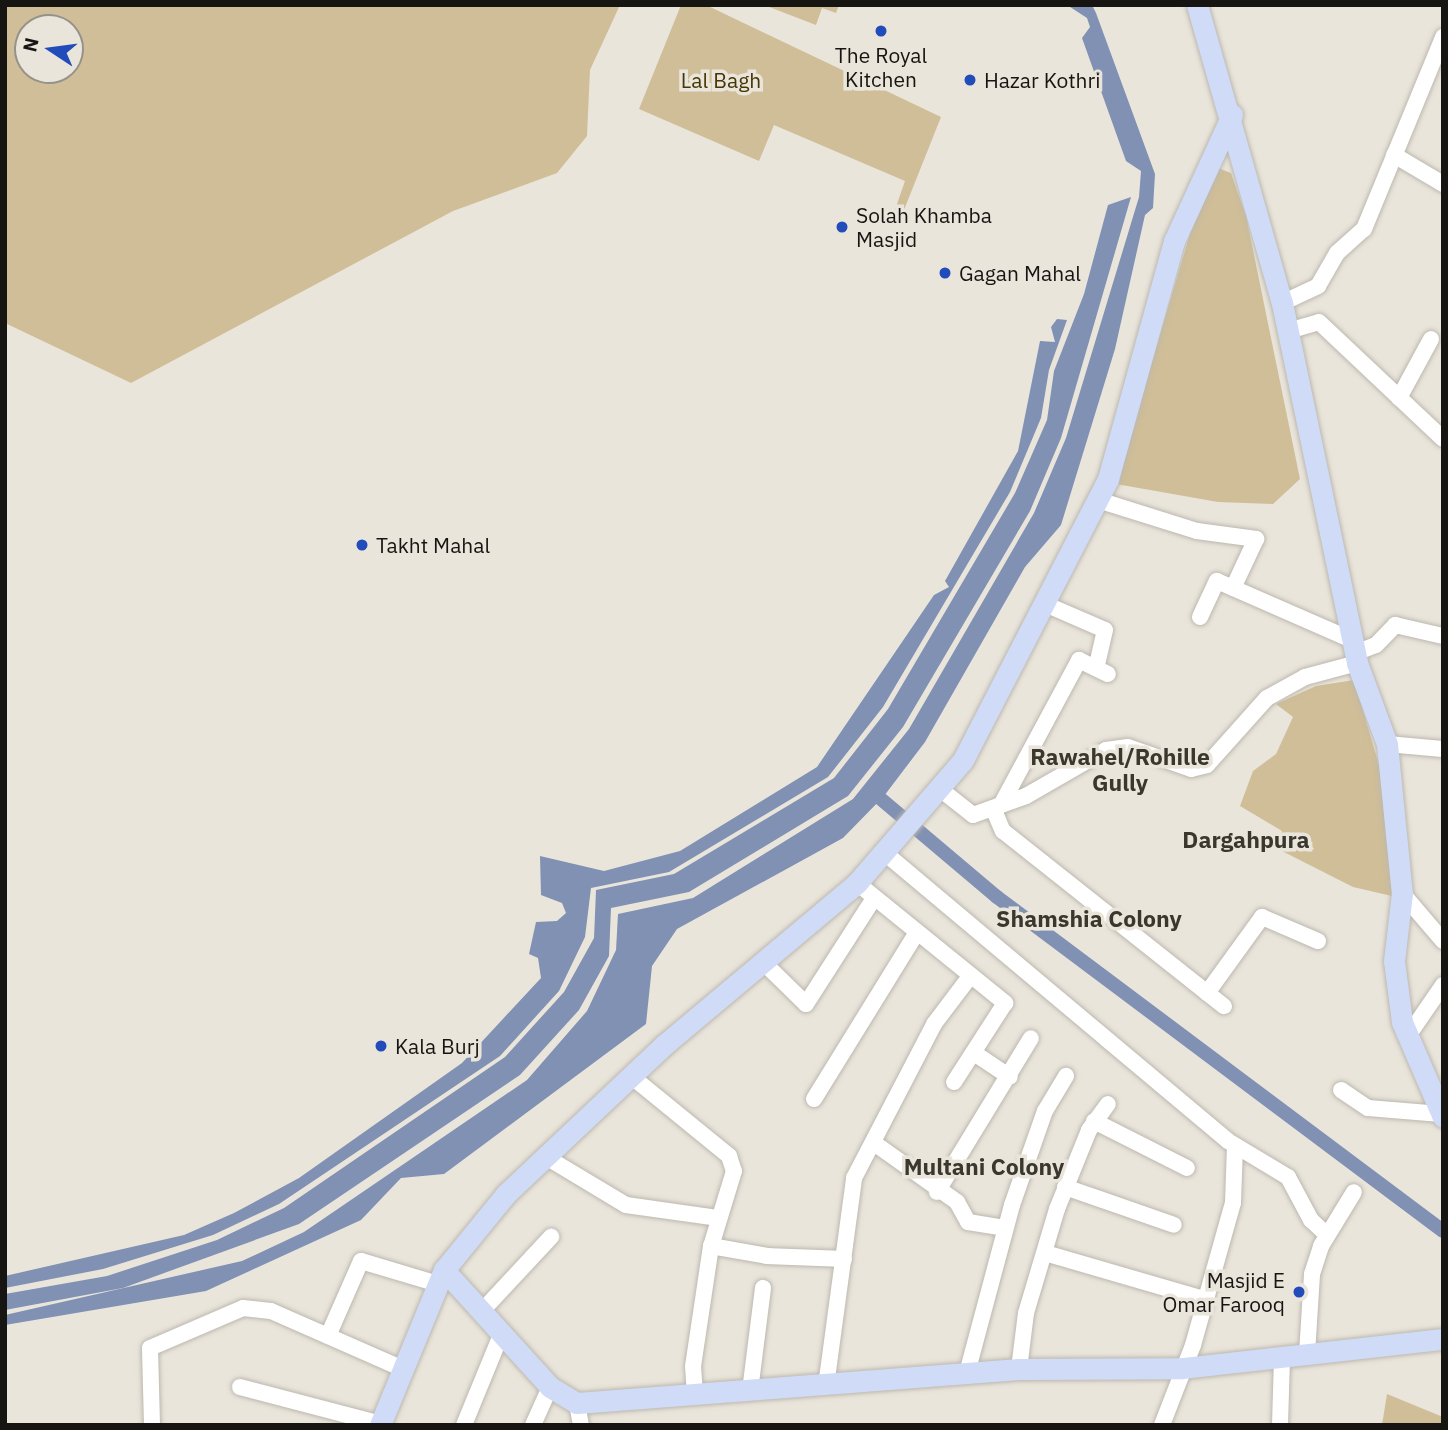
<!DOCTYPE html>
<style>
body{margin:0}
#map{position:relative;width:1448px;height:1430px;overflow:hidden;background:#eae5db;font-family:"IBM Plex Sans",sans-serif}
div>[style]{position:absolute}
[style*='--x']{left:calc(var(--x)*1px);top:calc(var(--y)*1px);width:calc(var(--w)*1px);rotate:calc(var(--a)*1deg)}
.green>*{inset:0;background:#cfbe98}
.water>*{inset:0;background:#8091b3}
.canal>*{height:14px;margin:-7px;padding:0 7px;transform-origin:7px;border-radius:7px;background:#8091b3}
.roads{filter:drop-shadow(0 0 2px #bcb8af) drop-shadow(0 0 2px #bcb8af)}
.street>*{height:16px;margin:-8px;padding:0 8px;transform-origin:8px;border-radius:8px;background:#fff}
.secondary>*{height:21px;margin:-10.5px;padding:0 10.5px;transform-origin:10.5px;border-radius:10.5px;background:#d0dcf7}
.dots>*{width:19px;height:19px;translate:-50% -50%;box-sizing:border-box;border:4px solid #eae5db;border-radius:50%}
span{translate:-50% -50%;white-space:nowrap;text-align:center;line-height:1.15;-webkit-text-stroke:7px #eae5db;paint-order:stroke}
.poi-label{font-size:21px;color:#171512}
.left{translate:0 -50%;text-align:left}
.right{translate:-100% -50%;text-align:right}
.park-label{font-size:21px;color:#473604}
.neighbourhood-label{font-size:23px;color:#3a372f;font-weight:700}
.frame{position:absolute;inset:0;border:7px solid #171512;pointer-events:none}
.north{position:absolute;left:14px;top:14px;width:70px;height:70px;box-sizing:border-box;background:#eae5db;border:2px solid #96928b;border-radius:50%;rotate:283deg;font-size:19px;font-weight:700;line-height:28px;text-align:center;color:#171512}
.north::after{content:'';display:block;margin:auto;width:24px;height:32px;background:#214cba;clip-path:polygon(50% 0,100% 100%,50% 72%,0 100%)}
</style>
<div id="map">
<div class="green">
<div style="clip-path:polygon(evenodd,5px 5px,620px 5px,590px 70px,587px 136px,557px 173px,453px 211px,131px 383px,5px 323px,5px 5px,70px 28px,70px 70px,28px 70px,28px 28px,70px 28px)"></div>
<div style="clip-path:polygon(681px 5px,706px 5px,941px 117px,898px 225px,891px 221px,905px 181px,774px 125px,759px 161px,639px 109px)"></div>
<div style="clip-path:polygon(764px 5px,839px 5px,836px 13px,822px 8px,816px 25px)"></div>
<div style="clip-path:polygon(1218px 168px,1231px 173px,1246px 216px,1300px 479px,1273px 504px,1218px 502px,1116px 484px,1200px 200px)"></div>
<div style="clip-path:polygon(1354px 680px,1386px 789px,1396px 897px,1353px 887px,1276px 848px,1282px 831px,1240px 806px,1253px 771px,1276px 754px,1293px 717px,1276px 704px,1316px 686px)"></div>
<div style="clip-path:polygon(1387px 1394px,1443px 1417px,1443px 1425px,1382px 1425px)"></div>
</div>
<div class="water">
<div style="clip-path:polygon(1067px 5px,1092px 5px,1096px 13px,1155px 174px,1153px 208px,1145px 215px,1115px 349px,1061px 525px,1025px 567px,925px 742px,884px 796px,843px 838px,677px 929px,652px 966px,646px 1024px,444px 1174px,401px 1178px,361px 1220px,206px 1291px,5px 1325px,5px 1315px,242px 1261px,304px 1232px,527px 1080px,587px 1011px,616px 950px,618px 914px,693px 898px,853px 799px,909px 729px,1034px 513px,1066px 438px,1139px 197px,1141px 171px,1126px 161px,1082px 38px,1090px 27px,1087px 18px)"></div>
<div style="clip-path:polygon(1131px 197px,1061px 438px,1030px 511px,903px 727px,848px 796px,689px 892px,611px 908px,609px 956px,579px 1010px,520px 1075px,299px 1224px,123px 1288px,5px 1310px,5px 1294px,107px 1276px,217px 1240px,284px 1208px,505px 1057px,564px 992px,594px 938px,596px 890px,674px 874px,834px 778px,888px 709px,1015px 493px,1047px 420px,1054px 371px,1084px 294px,1108px 205px)"></div>
<div style="clip-path:polygon(1057px 319px,1067px 320px,1049px 370px,1041px 418px,1010px 492px,883px 707px,828px 777px,669px 872px,591px 888px,585px 937px,559px 991px,500px 1056px,279px 1204px,213px 1235px,103px 1269px,5px 1288px,5px 1276px,184px 1235px,234px 1213px,299px 1178px,462px 1063px,541px 978px,538px 958px,529px 954px,536px 922px,557px 921px,566px 913px,562px 903px,541px 895px,540px 856px,604px 871px,680px 851px,817px 767px,934px 595px,949px 587px,945px 581px,1018px 451px,1040px 341px,1055px 342px,1051px 327px)"></div>
</div>
<div class="canal">
<div style="--x:875;--y:794;--w:160;--a:40.2"></div>
<div style="--x:997;--y:897;--w:557;--a:36.83"></div>
</div>
<div class="roads">
<div class="street">
<div style="--x:1394;--y:155;--w:57;--a:30.6"></div>
<div style="--x:1282;--y:303;--w:40;--a:-25"></div>
<div style="--x:1318;--y:286;--w:38;--a:-60"></div>
<div style="--x:1337;--y:253;--w:36;--a:-42"></div>
<div style="--x:1364;--y:229;--w:208;--a:-67.6"></div>
<div style="--x:1288;--y:331;--w:32;--a:-16"></div>
<div style="--x:1319;--y:322;--w:170;--a:43.3"></div>
<div style="--x:1399;--y:398;--w:67;--a:-61.5"></div>
<div style="--x:1098;--y:500;--w:104;--a:17.4"></div>
<div style="--x:1197;--y:531;--w:60;--a:7.7"></div>
<div style="--x:1256;--y:539;--w:54;--a:115.1"></div>
<div style="--x:1045;--y:604;--w:65;--a:23.4"></div>
<div style="--x:1105;--y:630;--w:39;--a:103"></div>
<div style="--x:1200;--y:617;--w:40;--a:-65"></div>
<div style="--x:1217;--y:581;--w:147;--a:23.6"></div>
<div style="--x:1355;--y:653;--w:22;--a:-21"></div>
<div style="--x:1376;--y:645;--w:28;--a:-46"></div>
<div style="--x:1395;--y:625;--w:49;--a:12.9"></div>
<div style="--x:1387;--y:744;--w:56;--a:5.1"></div>
<div style="--x:940;--y:789;--w:42;--a:38.2"></div>
<div style="--x:973;--y:815;--w:56;--a:-19.7"></div>
<div style="--x:1026;--y:796;--w:92;--a:-29.9"></div>
<div style="--x:1106;--y:750;--w:22;--a:-8"></div>
<div style="--x:1128;--y:747;--w:67;--a:19.2"></div>
<div style="--x:1191;--y:769;--w:16;--a:-14"></div>
<div style="--x:1207;--y:765;--w:90;--a:-48.2"></div>
<div style="--x:1267;--y:698;--w:43;--a:-28.9"></div>
<div style="--x:1305;--y:677;--w:54;--a:-15.1"></div>
<div style="--x:1001;--y:805;--w:165;--a:-61.7"></div>
<div style="--x:1079;--y:660;--w:32;--a:26"></div>
<div style="--x:993;--y:808;--w:25;--a:67"></div>
<div style="--x:1003;--y:831;--w:282;--a:38.4"></div>
<div style="--x:886;--y:854;--w:446;--a:40"></div>
<div style="--x:1228;--y:1141;--w:70;--a:31"></div>
<div style="--x:1288;--y:1177;--w:49;--a:61.9"></div>
<div style="--x:1311;--y:1220;--w:22;--a:43"></div>
<div style="--x:857;--y:883;--w:191;--a:39"></div>
<div style="--x:1005;--y:1003;--w:94;--a:122.8"></div>
<div style="--x:1402;--y:893;--w:63;--a:49.5"></div>
<div style="--x:763;--y:962;--w:60;--a:44.3"></div>
<div style="--x:806;--y:1004;--w:126;--a:-57.3"></div>
<div style="--x:1207;--y:993;--w:94;--a:-54.1"></div>
<div style="--x:1262;--y:917;--w:61;--a:23.2"></div>
<div style="--x:1408;--y:1036;--w:62;--a:-55.5"></div>
<div style="--x:974;--y:1053;--w:43;--a:33.7"></div>
<div style="--x:631;--y:1076;--w:127;--a:39.2"></div>
<div style="--x:729;--y:1156;--w:16;--a:72"></div>
<div style="--x:734;--y:1171;--w:78;--a:107"></div>
<div style="--x:711;--y:1246;--w:121;--a:98.5"></div>
<div style="--x:693;--y:1366;--w:28;--a:86"></div>
<div style="--x:1341;--y:1090;--w:32;--a:34"></div>
<div style="--x:1368;--y:1108;--w:73;--a:4.7"></div>
<div style="--x:814;--y:1099;--w:196;--a:-58.3"></div>
<div style="--x:1094;--y:1121;--w:104;--a:26.8"></div>
<div style="--x:874;--y:1143;--w:102;--a:35.4"></div>
<div style="--x:957;--y:1202;--w:23;--a:61"></div>
<div style="--x:968;--y:1222;--w:37;--a:9"></div>
<div style="--x:546;--y:1157;--w:93;--a:31"></div>
<div style="--x:626;--y:1205;--w:94;--a:8"></div>
<div style="--x:1065;--y:1187;--w:115;--a:19.2"></div>
<div style="--x:937;--y:1192;--w:180;--a:-58.6"></div>
<div style="--x:711;--y:1246;--w:57;--a:10.1"></div>
<div style="--x:767;--y:1256;--w:77;--a:2.2"></div>
<div style="--x:1045;--y:1253;--w:165;--a:16.2"></div>
<div style="--x:481;--y:1312;--w:103;--a:-47"></div>
<div style="--x:328;--y:1336;--w:82;--a:-66.3"></div>
<div style="--x:361;--y:1261;--w:80;--a:16.6"></div>
<div style="--x:1307;--y:1354;--w:80;--a:-86.4"></div>
<div style="--x:1312;--y:1274;--w:29;--a:-72"></div>
<div style="--x:1321;--y:1246;--w:63;--a:-58.6"></div>
<div style="--x:1019;--y:1369;--w:56;--a:-82.9"></div>
<div style="--x:1026;--y:1313;--w:109;--a:-73.4"></div>
<div style="--x:1057;--y:1209;--w:85;--a:-67.9"></div>
<div style="--x:1089;--y:1130;--w:32;--a:-54"></div>
<div style="--x:967;--y:1373;--w:174;--a:-75"></div>
<div style="--x:1012;--y:1205;--w:100;--a:-70.7"></div>
<div style="--x:1045;--y:1111;--w:41;--a:-59"></div>
<div style="--x:826;--y:1386;--w:210;--a:-82.3"></div>
<div style="--x:854;--y:1178;--w:174;--a:-62.5"></div>
<div style="--x:934;--y:1024;--w:61;--a:-52.9"></div>
<div style="--x:240;--y:1387;--w:146;--a:14.7"></div>
<div style="--x:750;--y:1391;--w:104;--a:-82.8"></div>
<div style="--x:577;--y:1403;--w:22;--a:80"></div>
<div style="--x:152;--y:1425;--w:77;--a:-91.5"></div>
<div style="--x:150;--y:1348;--w:101;--a:-23.3"></div>
<div style="--x:243;--y:1308;--w:28;--a:6"></div>
<div style="--x:271;--y:1311;--w:144;--a:23.7"></div>
<div style="--x:464;--y:1425;--w:97;--a:-67.7"></div>
<div style="--x:533;--y:1425;--w:42;--a:-65.9"></div>
<div style="--x:1162;--y:1425;--w:86;--a:-68.8"></div>
<div style="--x:1193;--y:1345;--w:148;--a:-74.3"></div>
<div style="--x:1233;--y:1203;--w:56;--a:-88"></div>
<div style="--x:1280;--y:1425;--w:66;--a:-88.3"></div>
</div>
<div class="secondary">
<div style="--x:1197;--y:5;--w:310;--a:74.1"></div>
<div style="--x:1282;--y:303;--w:368;--a:78.2"></div>
<div style="--x:1357;--y:663;--w:86;--a:69.7"></div>
<div style="--x:1387;--y:744;--w:150;--a:84.3"></div>
<div style="--x:1402;--y:893;--w:68;--a:96.7"></div>
<div style="--x:1394;--y:961;--w:62;--a:82.5"></div>
<div style="--x:1402;--y:1022;--w:103;--a:66.7"></div>
<div style="--x:444;--y:1270;--w:158;--a:47.8"></div>
<div style="--x:550;--y:1387;--w:31;--a:31"></div>
<div style="--x:577;--y:1403;--w:443;--a:-4.4"></div>
<div style="--x:1019;--y:1369;--w:164;--a:-0.3"></div>
<div style="--x:1183;--y:1368;--w:262;--a:-6.4"></div>
<div style="--x:380;--y:1425;--w:168;--a:-67.6"></div>
<div style="--x:444;--y:1270;--w:98;--a:-50.8"></div>
<div style="--x:506;--y:1194;--w:217;--a:-43.3"></div>
<div style="--x:664;--y:1045;--w:252;--a:-40"></div>
<div style="--x:857;--y:883;--w:162;--a:-49.2"></div>
<div style="--x:963;--y:760;--w:316;--a:-62.7"></div>
<div style="--x:1108;--y:479;--w:247;--a:-74.5"></div>
<div style="--x:1174;--y:241;--w:139;--a:-65.3"></div>
</div>
</div>
<div class="dots">
<div style="left:881px;top:31px;background:#214cba"></div>
<div style="left:970px;top:80px;background:#214cba"></div>
<div style="left:842px;top:227px;background:#214cba"></div>
<div style="left:945px;top:273px;background:#214cba"></div>
<div style="left:362px;top:545px;background:#214cba"></div>
<div style="left:381px;top:1046px;background:#214cba"></div>
<div style="left:1299px;top:1292px;background:#214cba"></div>
</div>
<div class="poi-label">
<span style="left:881px;top:67px">The Royal<br>Kitchen</span>
<span class="left" style="left:984px;top:80px">Hazar Kothri</span>
<span class="left" style="left:856px;top:227px">Solah Khamba<br>Masjid</span>
<span class="left" style="left:959px;top:273px">Gagan Mahal</span>
<span class="left" style="left:376px;top:545px">Takht Mahal</span>
<span class="left" style="left:395px;top:1046px">Kala Burj</span>
<span class="right" style="left:1285px;top:1292px">Masjid E<br>Omar Farooq</span>
</div>
<div class="park-label">
<span style="left:721px;top:80px">Lal Bagh</span>
</div>
<div class="neighbourhood-label">
<span style="left:1120px;top:769px">Rawahel/Rohille<br>Gully</span>
<span style="left:1246px;top:839px">Dargahpura</span>
<span style="left:1089px;top:918px">Shamshia Colony</span>
<span style="left:984px;top:1166px">Multani Colony</span>
</div>
<div class="frame"></div>
<div class="north">N</div>
</div>
